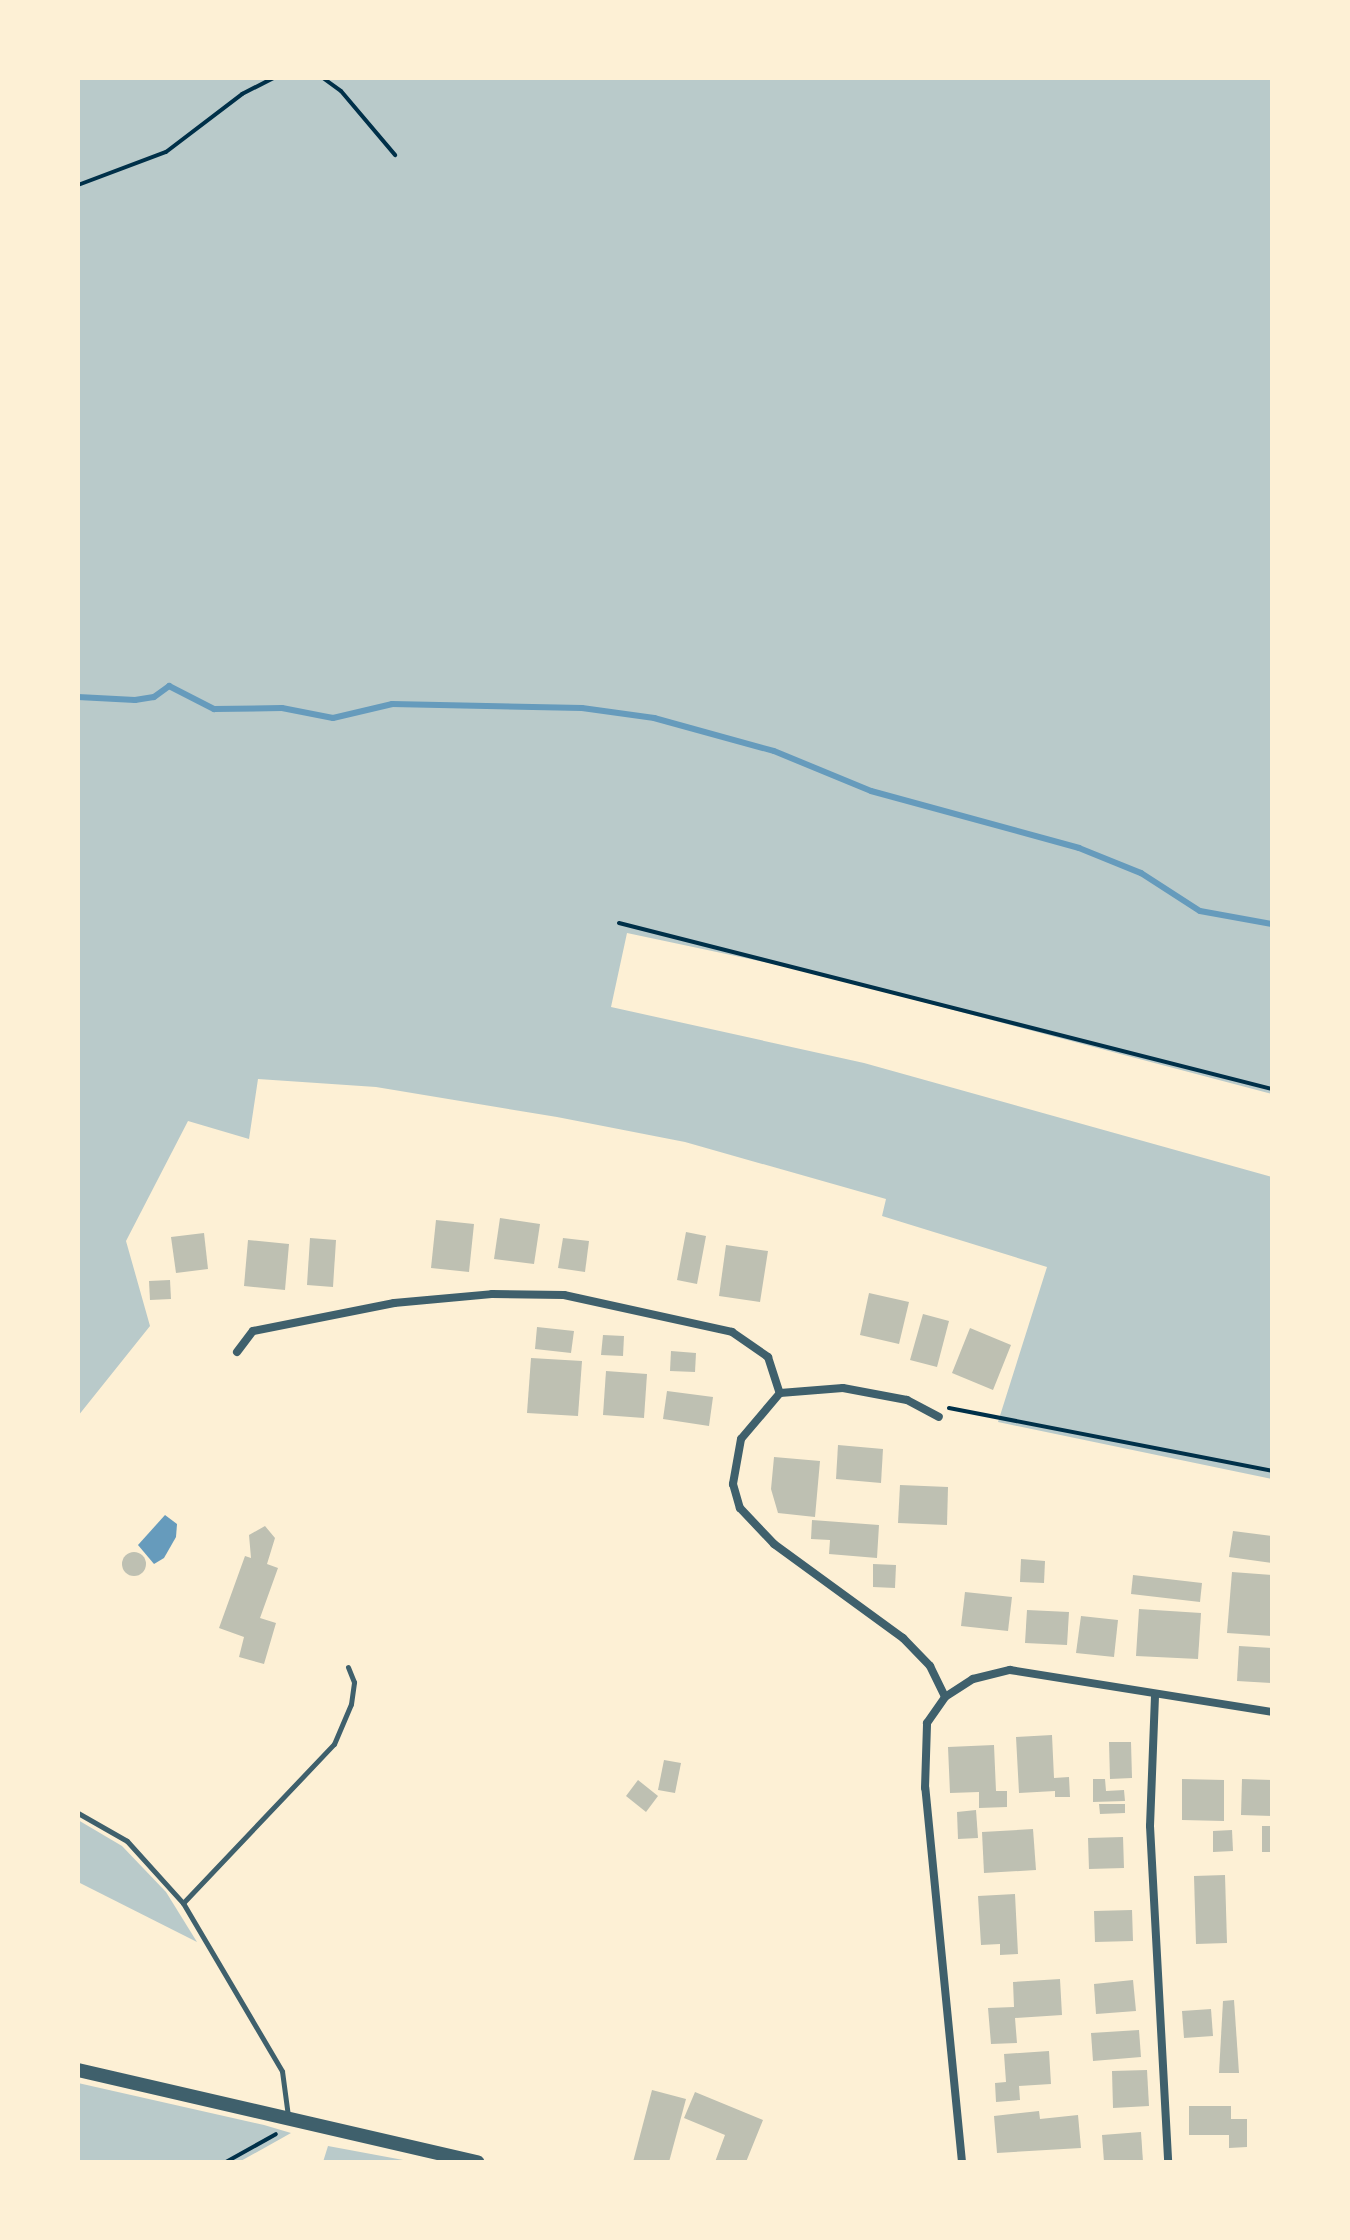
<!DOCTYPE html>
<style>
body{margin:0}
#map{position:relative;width:1350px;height:2240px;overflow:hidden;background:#fdf0d5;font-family:"Fira Sans",sans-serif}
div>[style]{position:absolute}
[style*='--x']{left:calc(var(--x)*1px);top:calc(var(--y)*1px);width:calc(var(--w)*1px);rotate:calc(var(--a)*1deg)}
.green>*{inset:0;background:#b9caca}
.water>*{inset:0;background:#669bbc}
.stream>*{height:6px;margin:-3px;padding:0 3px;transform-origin:3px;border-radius:3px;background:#669bbc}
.building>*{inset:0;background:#bec0b2}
.round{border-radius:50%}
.path>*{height:4px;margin:-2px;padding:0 2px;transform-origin:2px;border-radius:2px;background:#003049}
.service>*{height:5px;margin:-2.5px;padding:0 2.5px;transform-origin:2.5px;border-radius:2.5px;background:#3f606c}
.minor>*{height:8px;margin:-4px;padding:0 4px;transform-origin:4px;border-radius:4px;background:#3f606c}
.tertiary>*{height:14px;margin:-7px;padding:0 7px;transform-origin:7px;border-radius:7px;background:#3f606c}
span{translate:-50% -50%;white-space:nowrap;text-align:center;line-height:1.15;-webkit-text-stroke:8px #fdf0d5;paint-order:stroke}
.frame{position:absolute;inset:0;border:80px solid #fdf0d5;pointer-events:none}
</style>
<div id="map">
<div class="green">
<div style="clip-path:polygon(78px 78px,1272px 78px,1272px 1094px,802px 970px,627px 933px,611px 1007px,864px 1063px,1272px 1177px,1272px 1479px,998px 1422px,1047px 1267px,882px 1216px,886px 1199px,685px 1142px,557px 1117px,376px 1087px,258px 1079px,249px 1139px,188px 1121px,126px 1241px,150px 1326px,78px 1416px)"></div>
<div style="clip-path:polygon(78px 1820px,122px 1846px,166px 1892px,197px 1942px,78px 1882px)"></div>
<div style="clip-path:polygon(78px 2083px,264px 2125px,291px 2133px,239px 2162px,78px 2162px)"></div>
<div style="clip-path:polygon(328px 2146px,414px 2162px,323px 2162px)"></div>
</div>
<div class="water">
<div style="clip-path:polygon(165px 1515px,177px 1524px,176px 1537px,164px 1558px,154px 1564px,138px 1545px)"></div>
</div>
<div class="stream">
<div style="--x:78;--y:697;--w:57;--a:3"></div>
<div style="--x:135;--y:700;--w:19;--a:-9"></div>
<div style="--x:154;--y:697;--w:19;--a:-36"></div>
<div style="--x:169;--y:686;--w:51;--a:27.1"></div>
<div style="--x:214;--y:709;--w:68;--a:-0.8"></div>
<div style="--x:282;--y:708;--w:52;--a:11.1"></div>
<div style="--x:333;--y:718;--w:61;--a:-13.3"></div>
<div style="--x:392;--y:704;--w:190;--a:1.2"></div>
<div style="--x:582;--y:708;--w:73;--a:7.9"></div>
<div style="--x:654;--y:718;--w:124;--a:15.4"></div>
<div style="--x:774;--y:751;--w:105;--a:22.4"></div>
<div style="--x:871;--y:791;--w:216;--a:15.3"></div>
<div style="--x:1079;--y:848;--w:67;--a:22"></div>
<div style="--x:1141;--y:873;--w:70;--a:32.8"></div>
<div style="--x:1200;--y:911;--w:73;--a:10.2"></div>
</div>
<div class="building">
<div style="clip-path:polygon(500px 1218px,540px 1224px,534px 1264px,494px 1259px)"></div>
<div style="clip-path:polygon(436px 1220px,474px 1224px,469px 1272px,431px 1268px)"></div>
<div style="clip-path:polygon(686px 1232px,706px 1236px,697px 1284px,677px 1280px)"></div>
<div style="clip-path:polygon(204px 1233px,208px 1269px,176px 1273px,171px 1237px)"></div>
<div style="clip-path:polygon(310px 1238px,336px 1240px,333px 1287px,307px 1285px)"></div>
<div style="clip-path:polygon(563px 1238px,589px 1241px,585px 1272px,558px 1268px)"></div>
<div style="clip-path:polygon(248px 1240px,289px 1244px,285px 1290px,244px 1286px)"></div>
<div style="clip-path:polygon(726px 1245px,768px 1251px,760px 1302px,719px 1296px)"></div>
<div style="clip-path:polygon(170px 1280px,171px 1299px,150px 1300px,149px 1281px)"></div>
<div style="clip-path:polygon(869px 1293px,909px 1302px,899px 1344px,860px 1335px)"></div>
<div style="clip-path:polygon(923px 1314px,949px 1321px,937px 1367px,910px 1360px)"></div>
<div style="clip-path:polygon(537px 1327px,574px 1331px,571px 1353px,535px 1349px)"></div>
<div style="clip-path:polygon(970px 1328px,1011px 1345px,993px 1390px,952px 1373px)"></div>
<div style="clip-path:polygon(603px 1335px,624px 1336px,623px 1356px,601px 1355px)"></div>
<div style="clip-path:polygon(671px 1351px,696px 1353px,695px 1372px,670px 1371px)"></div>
<div style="clip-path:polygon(531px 1358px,582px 1361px,578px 1416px,527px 1413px)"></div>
<div style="clip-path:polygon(606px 1371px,647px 1374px,644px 1418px,603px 1415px)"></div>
<div style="clip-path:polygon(667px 1391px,713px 1397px,709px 1426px,663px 1419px)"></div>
<div style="clip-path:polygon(838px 1445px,883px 1449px,881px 1483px,836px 1479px)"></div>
<div style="clip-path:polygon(774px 1457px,820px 1461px,815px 1517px,778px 1513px,771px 1489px)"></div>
<div style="clip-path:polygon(900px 1485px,948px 1487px,947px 1525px,898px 1523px)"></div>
<div style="clip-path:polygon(812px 1520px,879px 1525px,877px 1558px,829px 1554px,830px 1540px,811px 1539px)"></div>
<div style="clip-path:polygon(265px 1526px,275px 1538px,267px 1564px,278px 1568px,260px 1618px,276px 1623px,264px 1664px,239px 1657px,244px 1637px,219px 1628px,245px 1556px,251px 1558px,249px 1535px)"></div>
<div style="clip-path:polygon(1233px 1531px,1272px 1536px,1272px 1563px,1229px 1557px)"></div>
<div class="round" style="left:122px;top:1552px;width:24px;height:24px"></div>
<div style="clip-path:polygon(1021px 1559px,1045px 1561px,1044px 1583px,1020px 1582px)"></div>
<div style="clip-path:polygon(873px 1564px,896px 1565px,895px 1588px,873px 1587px)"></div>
<div style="clip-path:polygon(1232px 1572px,1272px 1575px,1272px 1636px,1227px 1633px)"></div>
<div style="clip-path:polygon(1133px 1575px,1202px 1583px,1200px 1602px,1131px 1594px)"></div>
<div style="clip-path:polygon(965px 1592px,1012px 1597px,1008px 1631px,961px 1626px)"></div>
<div style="clip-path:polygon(1139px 1609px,1201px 1613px,1198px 1659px,1136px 1656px)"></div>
<div style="clip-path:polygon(1027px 1610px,1069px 1612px,1067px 1645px,1025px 1643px)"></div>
<div style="clip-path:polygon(1081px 1616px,1118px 1620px,1114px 1657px,1076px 1653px)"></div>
<div style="clip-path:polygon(1239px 1646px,1272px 1648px,1271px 1683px,1237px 1681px)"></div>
<div style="clip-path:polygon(1052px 1735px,1054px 1778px,1069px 1777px,1070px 1797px,1055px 1797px,1055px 1791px,1019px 1793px,1016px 1737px)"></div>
<div style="clip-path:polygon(1109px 1742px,1131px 1742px,1132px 1778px,1110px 1779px)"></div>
<div style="clip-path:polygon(994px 1745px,996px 1791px,1007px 1791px,1007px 1807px,979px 1808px,979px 1792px,950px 1793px,948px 1747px)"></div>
<div style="clip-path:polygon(664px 1760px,681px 1763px,675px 1793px,658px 1790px)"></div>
<div style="clip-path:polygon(1093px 1779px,1105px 1779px,1106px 1791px,1124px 1790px,1125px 1801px,1093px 1802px)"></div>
<div style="clip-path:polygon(1182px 1779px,1224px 1780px,1224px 1821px,1182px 1820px)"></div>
<div style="clip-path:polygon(1242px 1779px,1272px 1780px,1272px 1816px,1241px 1815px)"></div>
<div style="clip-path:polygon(638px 1780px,658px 1796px,646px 1812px,626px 1796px)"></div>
<div style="clip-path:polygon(1099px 1804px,1125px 1804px,1125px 1813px,1100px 1814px)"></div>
<div style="clip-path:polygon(976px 1810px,978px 1838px,958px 1839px,957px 1812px)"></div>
<div style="clip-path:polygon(1262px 1826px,1272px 1826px,1272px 1852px,1262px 1852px)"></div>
<div style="clip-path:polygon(1033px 1829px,1036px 1870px,984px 1873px,982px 1832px)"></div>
<div style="clip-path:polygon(1232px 1830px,1233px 1851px,1213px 1852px,1213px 1831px)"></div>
<div style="clip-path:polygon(1123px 1837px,1124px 1868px,1089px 1869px,1088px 1838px)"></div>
<div style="clip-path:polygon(1225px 1875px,1227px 1943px,1196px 1944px,1194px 1876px)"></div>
<div style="clip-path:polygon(1015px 1894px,1018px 1954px,1000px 1955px,1000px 1944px,981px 1945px,978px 1896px)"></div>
<div style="clip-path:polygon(1132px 1910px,1133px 1941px,1095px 1942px,1094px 1911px)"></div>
<div style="clip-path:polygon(1060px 1979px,1062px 2015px,1015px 2018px,1017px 2043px,991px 2044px,988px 2008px,1014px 2007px,1013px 1982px)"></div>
<div style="clip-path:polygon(1133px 1980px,1136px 2011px,1096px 2014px,1094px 1984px)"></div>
<div style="clip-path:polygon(1234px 2000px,1239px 2073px,1219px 2073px,1223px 2001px)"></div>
<div style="clip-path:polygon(1211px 2009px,1213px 2036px,1184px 2038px,1182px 2011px)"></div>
<div style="clip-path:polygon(1139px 2030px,1141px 2057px,1093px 2061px,1091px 2033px)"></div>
<div style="clip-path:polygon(1049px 2051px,1051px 2084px,1019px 2086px,1020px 2100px,996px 2102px,995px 2083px,1006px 2082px,1004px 2054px)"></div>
<div style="clip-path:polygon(1147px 2070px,1149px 2106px,1113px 2108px,1112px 2071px)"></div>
<div style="clip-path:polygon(652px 2090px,686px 2099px,669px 2162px,633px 2162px)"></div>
<div style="clip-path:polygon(695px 2092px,763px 2120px,746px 2162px,715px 2162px,725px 2135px,684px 2118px)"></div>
<div style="clip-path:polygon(1189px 2106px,1231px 2106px,1231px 2119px,1247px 2119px,1247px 2147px,1229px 2148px,1229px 2135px,1189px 2135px)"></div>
<div style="clip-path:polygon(1039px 2111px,1040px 2119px,1078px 2115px,1081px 2148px,997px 2153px,994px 2116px)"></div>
<div style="clip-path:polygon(1141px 2132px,1143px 2162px,1104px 2162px,1102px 2135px)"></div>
</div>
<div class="path">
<div style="--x:323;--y:78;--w:22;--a:36"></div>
<div style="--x:341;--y:91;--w:84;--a:49.8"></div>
<div style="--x:78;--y:185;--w:94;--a:-20.6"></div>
<div style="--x:166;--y:152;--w:96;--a:-37.3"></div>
<div style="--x:242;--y:94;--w:36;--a:-27"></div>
<div style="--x:619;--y:923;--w:674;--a:14.26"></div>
<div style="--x:949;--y:1408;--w:329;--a:11"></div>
<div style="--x:226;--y:2162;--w:57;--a:-29.2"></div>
</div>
<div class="service">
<div style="--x:78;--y:1813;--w:56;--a:29.7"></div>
<div style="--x:127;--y:1841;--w:84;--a:47.9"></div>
<div style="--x:288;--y:2116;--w:45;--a:-97.6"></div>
<div style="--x:282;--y:2071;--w:195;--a:-120.5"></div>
<div style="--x:183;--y:1903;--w:219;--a:-46.5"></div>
<div style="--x:334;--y:1744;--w:43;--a:-67"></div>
<div style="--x:351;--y:1704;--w:22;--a:-82"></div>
<div style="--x:354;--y:1682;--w:16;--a:-112"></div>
</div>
<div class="minor">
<div style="--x:237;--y:1352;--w:26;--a:-53"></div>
<div style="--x:253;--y:1331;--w:144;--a:-11.2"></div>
<div style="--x:394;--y:1303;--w:98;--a:-5.2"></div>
<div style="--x:492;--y:1294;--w:72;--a:0.8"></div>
<div style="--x:564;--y:1295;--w:172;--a:12.4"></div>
<div style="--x:732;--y:1332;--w:44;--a:34.8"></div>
<div style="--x:768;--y:1357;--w:38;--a:72"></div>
<div style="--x:780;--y:1393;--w:60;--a:130.3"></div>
<div style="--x:741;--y:1439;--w:46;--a:100.1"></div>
<div style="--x:733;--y:1484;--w:25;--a:74"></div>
<div style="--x:740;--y:1508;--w:50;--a:46.6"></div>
<div style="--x:774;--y:1544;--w:160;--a:36.1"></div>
<div style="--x:903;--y:1638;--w:39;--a:46"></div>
<div style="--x:930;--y:1666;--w:34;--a:64"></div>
<div style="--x:780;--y:1393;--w:63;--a:-4.5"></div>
<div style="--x:843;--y:1388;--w:65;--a:10.6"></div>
<div style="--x:907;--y:1400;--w:36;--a:28"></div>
<div style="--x:1155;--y:1696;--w:130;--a:92.2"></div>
<div style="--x:1150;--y:1826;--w:336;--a:86.9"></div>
<div style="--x:962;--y:2162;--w:376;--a:-95.6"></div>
<div style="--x:925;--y:1788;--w:65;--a:-88.2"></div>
<div style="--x:927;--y:1723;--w:32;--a:-55"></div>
<div style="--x:945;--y:1697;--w:33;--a:-33"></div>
<div style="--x:973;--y:1679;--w:38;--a:-14"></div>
<div style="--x:1010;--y:1670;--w:265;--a:9.1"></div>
</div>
<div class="tertiary">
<div style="--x:78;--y:2070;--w:410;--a:13"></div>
</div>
<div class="frame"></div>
</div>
